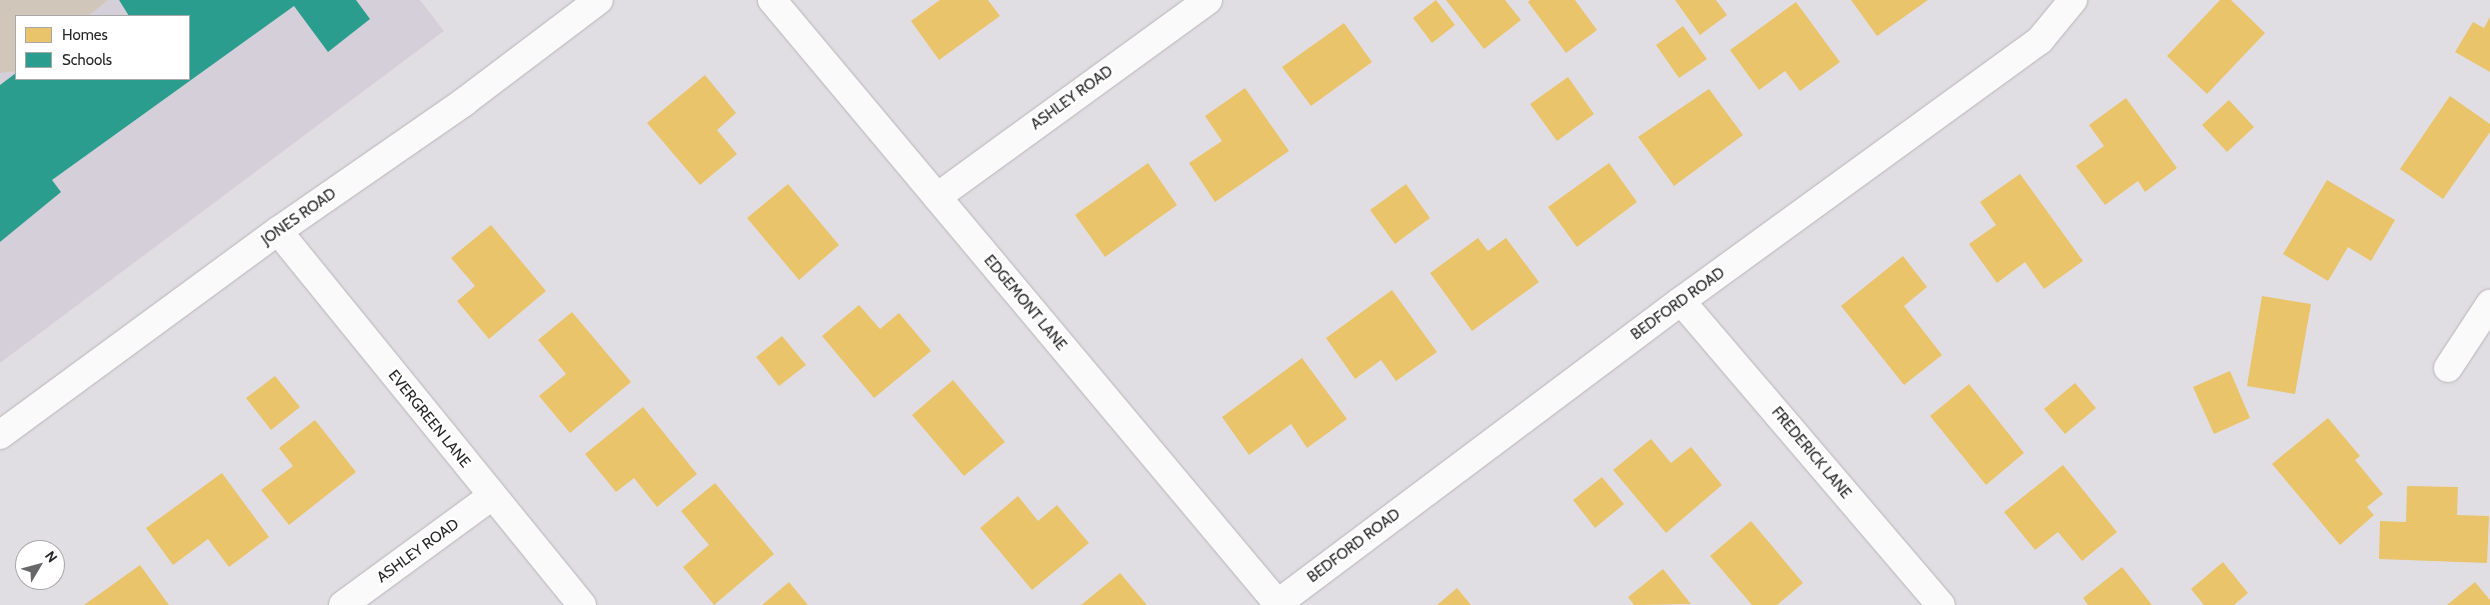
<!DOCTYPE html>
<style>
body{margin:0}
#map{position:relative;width:2490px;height:605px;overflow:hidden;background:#e1dee3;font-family:Cabin,sans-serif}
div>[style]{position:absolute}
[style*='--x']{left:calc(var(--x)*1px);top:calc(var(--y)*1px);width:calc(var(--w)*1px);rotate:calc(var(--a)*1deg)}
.built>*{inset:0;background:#d5cfd9}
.green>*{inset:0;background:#d1c6ba}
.homes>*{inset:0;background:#e9c46a}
.schools>*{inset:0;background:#2a9d8f}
.roads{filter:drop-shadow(0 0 1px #b6b4b8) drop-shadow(0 0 1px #b6b4b8)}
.minor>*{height:28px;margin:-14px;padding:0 14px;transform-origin:14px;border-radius:14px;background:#fafafb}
.tertiary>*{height:28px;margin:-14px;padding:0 14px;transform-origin:14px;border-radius:14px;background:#fafafb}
span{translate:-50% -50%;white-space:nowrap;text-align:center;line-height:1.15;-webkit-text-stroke:5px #fff;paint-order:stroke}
.street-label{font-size:15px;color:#262527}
.legend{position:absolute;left:15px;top:15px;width:175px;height:65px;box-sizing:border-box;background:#fff;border:1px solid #a8a8a9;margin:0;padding:6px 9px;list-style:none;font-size:15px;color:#262527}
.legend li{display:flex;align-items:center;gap:10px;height:25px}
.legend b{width:25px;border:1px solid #a8a8a9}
.north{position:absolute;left:15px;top:540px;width:50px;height:50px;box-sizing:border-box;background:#fff;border:1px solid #a8a8a9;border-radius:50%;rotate:53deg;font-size:14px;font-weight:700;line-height:20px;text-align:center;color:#262527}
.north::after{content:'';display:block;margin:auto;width:18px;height:22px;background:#676669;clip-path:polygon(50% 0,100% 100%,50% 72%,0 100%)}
</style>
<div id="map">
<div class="built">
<div style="clip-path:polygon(evenodd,0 0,420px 0,444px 31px,0 363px,0 0,16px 16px,189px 16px,189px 79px,16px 79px,16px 16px)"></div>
</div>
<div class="green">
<div style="clip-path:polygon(0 0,108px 0,88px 16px,16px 16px,16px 71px,0 73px)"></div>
</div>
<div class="homes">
<div style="clip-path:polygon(940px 0,988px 0,1000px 16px,939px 60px,911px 21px)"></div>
<div style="clip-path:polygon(1436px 0,1455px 25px,1432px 43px,1413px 18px)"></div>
<div style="clip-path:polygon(1446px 0,1505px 0,1521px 20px,1484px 49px)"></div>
<div style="clip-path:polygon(1530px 0,1575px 0,1597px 30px,1566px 53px,1528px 2px)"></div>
<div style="clip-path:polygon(1675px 0,1716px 0,1727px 15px,1700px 35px)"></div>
<div style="clip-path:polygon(1851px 0,1928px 0,1877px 36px)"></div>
<div style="clip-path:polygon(2220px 0,2231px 0,2265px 33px,2207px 94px,2167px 56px)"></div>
<div style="clip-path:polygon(1796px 2px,1840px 62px,1800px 91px,1785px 71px,1759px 90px,1730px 50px)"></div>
<div style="clip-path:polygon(2490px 17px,2490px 72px,2455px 52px,2473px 22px,2484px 28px)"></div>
<div style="clip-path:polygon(1344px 23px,1372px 62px,1311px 106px,1282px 67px)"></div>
<div style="clip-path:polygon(1683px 26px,1707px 59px,1679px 78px,1656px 45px)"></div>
<div style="clip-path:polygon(705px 75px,736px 113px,717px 130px,737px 154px,700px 185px,647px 123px)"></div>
<div style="clip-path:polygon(1568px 77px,1594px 114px,1557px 141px,1530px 104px)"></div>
<div style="clip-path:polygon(1245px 88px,1289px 151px,1215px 202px,1189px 163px,1222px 141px,1205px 116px)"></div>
<div style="clip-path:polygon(1709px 89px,1743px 135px,1674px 186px,1638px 137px)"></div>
<div style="clip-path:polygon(2450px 96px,2490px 124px,2490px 132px,2443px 199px,2400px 169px)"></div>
<div style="clip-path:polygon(2126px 98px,2177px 168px,2145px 192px,2138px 181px,2105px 205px,2076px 166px,2104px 146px,2089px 125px)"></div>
<div style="clip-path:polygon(2229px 100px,2254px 127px,2227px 152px,2202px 125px)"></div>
<div style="clip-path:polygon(1148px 163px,1177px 205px,1105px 257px,1075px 215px)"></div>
<div style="clip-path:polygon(1609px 163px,1637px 202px,1577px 247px,1548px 207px)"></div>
<div style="clip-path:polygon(2020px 174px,2083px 261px,2044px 289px,2025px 262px,1997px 283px,1969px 244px,1996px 225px,1980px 202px)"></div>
<div style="clip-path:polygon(2327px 180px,2395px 220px,2371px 261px,2348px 247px,2328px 281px,2283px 254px)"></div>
<div style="clip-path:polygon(788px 184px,839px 245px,799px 280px,747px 218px)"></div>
<div style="clip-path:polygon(1406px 184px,1430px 218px,1395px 244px,1370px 210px)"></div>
<div style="clip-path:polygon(491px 225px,546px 291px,489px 339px,457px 301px,475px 286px,451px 258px)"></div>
<div style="clip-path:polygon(1478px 238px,1488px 251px,1506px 238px,1539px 282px,1472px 331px,1430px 273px)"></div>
<div style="clip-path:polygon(1903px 256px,1927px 287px,1904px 306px,1942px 355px,1904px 385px,1841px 306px)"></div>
<div style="clip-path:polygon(1392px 290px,1437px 352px,1396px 381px,1381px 360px,1355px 379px,1326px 338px)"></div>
<div style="clip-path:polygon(2262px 296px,2311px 304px,2295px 394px,2247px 386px)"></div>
<div style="clip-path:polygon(859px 305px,880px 329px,899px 313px,931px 351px,874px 398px,822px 336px)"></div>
<div style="clip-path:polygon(572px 312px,631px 382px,570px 433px,539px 396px,566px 374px,538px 340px)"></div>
<div style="clip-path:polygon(782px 336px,806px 365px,779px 386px,756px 357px)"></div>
<div style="clip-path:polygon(1302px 358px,1347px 419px,1307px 448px,1291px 424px,1249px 455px,1222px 417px)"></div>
<div style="clip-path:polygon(2230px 371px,2250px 418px,2214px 434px,2193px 387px)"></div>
<div style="clip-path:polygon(275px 376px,300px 407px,271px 430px,246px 398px)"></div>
<div style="clip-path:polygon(953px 380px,1005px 442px,964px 476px,912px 415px)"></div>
<div style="clip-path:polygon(2075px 383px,2096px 408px,2065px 434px,2044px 409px)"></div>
<div style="clip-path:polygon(1969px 384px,2024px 453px,1986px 485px,1930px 416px)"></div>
<div style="clip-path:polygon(643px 407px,697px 474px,657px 507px,634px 478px,616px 492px,585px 454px)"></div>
<div style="clip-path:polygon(2328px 418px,2360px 456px,2355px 460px,2383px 494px,2367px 507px,2374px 515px,2340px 545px,2272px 464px)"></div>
<div style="clip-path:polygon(315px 420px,356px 472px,289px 525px,261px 490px,293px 466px,279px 448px)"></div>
<div style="clip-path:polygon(1651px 439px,1671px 463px,1691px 447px,1722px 485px,1666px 533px,1613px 470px)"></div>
<div style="clip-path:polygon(2063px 465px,2117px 532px,2082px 561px,2058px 532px,2035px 550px,2004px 512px)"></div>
<div style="clip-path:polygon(222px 473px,269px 537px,229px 567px,208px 539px,173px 565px,146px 528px)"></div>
<div style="clip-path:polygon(1602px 477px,1624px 504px,1595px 528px,1573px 500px)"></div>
<div style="clip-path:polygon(715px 483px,774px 554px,714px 605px,683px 567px,709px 545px,681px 511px)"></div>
<div style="clip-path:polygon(2407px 486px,2458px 487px,2457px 515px,2489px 516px,2487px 563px,2379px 559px,2380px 521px,2406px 522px)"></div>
<div style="clip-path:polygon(1018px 496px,1038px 521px,1057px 505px,1089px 543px,1032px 590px,980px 528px)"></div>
<div style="clip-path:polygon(1751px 521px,1803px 583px,1777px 605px,1752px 605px,1710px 556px)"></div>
<div style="clip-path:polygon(2223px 562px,2248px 593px,2234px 605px,2204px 605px,2191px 589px)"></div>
<div style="clip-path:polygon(140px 565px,169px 605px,84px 605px)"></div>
<div style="clip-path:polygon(2122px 567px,2152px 605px,2088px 605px,2083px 598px)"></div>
<div style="clip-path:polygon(1663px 569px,1691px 604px,1634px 605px,1628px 597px)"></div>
<div style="clip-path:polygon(1120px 573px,1147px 605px,1081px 605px)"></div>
<div style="clip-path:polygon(789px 582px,808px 605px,762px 605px)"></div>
<div style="clip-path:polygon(2475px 582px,2490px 600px,2490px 605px,2447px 605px)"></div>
<div style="clip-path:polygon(1457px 588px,1471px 605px,1437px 605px)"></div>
</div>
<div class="schools">
<div style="clip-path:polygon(119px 0,356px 0,370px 19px,328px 52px,294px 6px,52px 180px,61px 192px,0 242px,0 85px,16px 73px,16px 79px,189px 79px,189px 16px,129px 16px)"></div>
</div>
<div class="roads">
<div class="minor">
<div style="--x:772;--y:0;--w:789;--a:50.04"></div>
<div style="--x:937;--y:197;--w:335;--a:-36"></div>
<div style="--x:278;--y:231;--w:482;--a:50.9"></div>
<div style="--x:1681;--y:301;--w:400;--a:49.5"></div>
<div style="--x:2448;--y:368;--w:77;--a:-56.7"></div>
<div style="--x:1277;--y:604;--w:505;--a:-36.87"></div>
<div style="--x:1681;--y:301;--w:444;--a:-36"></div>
<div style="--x:2040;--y:40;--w:52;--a:-50.5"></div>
<div style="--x:343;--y:605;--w:185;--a:-36.2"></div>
</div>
<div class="tertiary">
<div style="--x:0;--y:435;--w:345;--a:-36.3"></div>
<div style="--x:278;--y:231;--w:226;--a:-34.7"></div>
<div style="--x:464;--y:102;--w:169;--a:-37.1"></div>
</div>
</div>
<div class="street-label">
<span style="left:1072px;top:98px;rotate:-36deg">ASHLEY ROAD</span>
<span style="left:299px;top:217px;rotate:-35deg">JONES ROAD</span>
<span style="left:1025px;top:303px;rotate:50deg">EDGEMONT LANE</span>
<span style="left:1678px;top:304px;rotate:-36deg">BEDFORD ROAD</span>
<span style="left:429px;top:419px;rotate:51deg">EVERGREEN LANE</span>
<span style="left:1811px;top:453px;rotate:50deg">FREDERICK LANE</span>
<span style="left:1354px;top:546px;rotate:-37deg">BEDFORD ROAD</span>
<span style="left:418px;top:551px;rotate:-36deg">ASHLEY ROAD</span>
</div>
<ul class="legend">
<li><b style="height:14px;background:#e9c46a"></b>Homes</li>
<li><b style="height:14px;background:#2a9d8f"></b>Schools</li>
</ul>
<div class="north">N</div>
</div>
